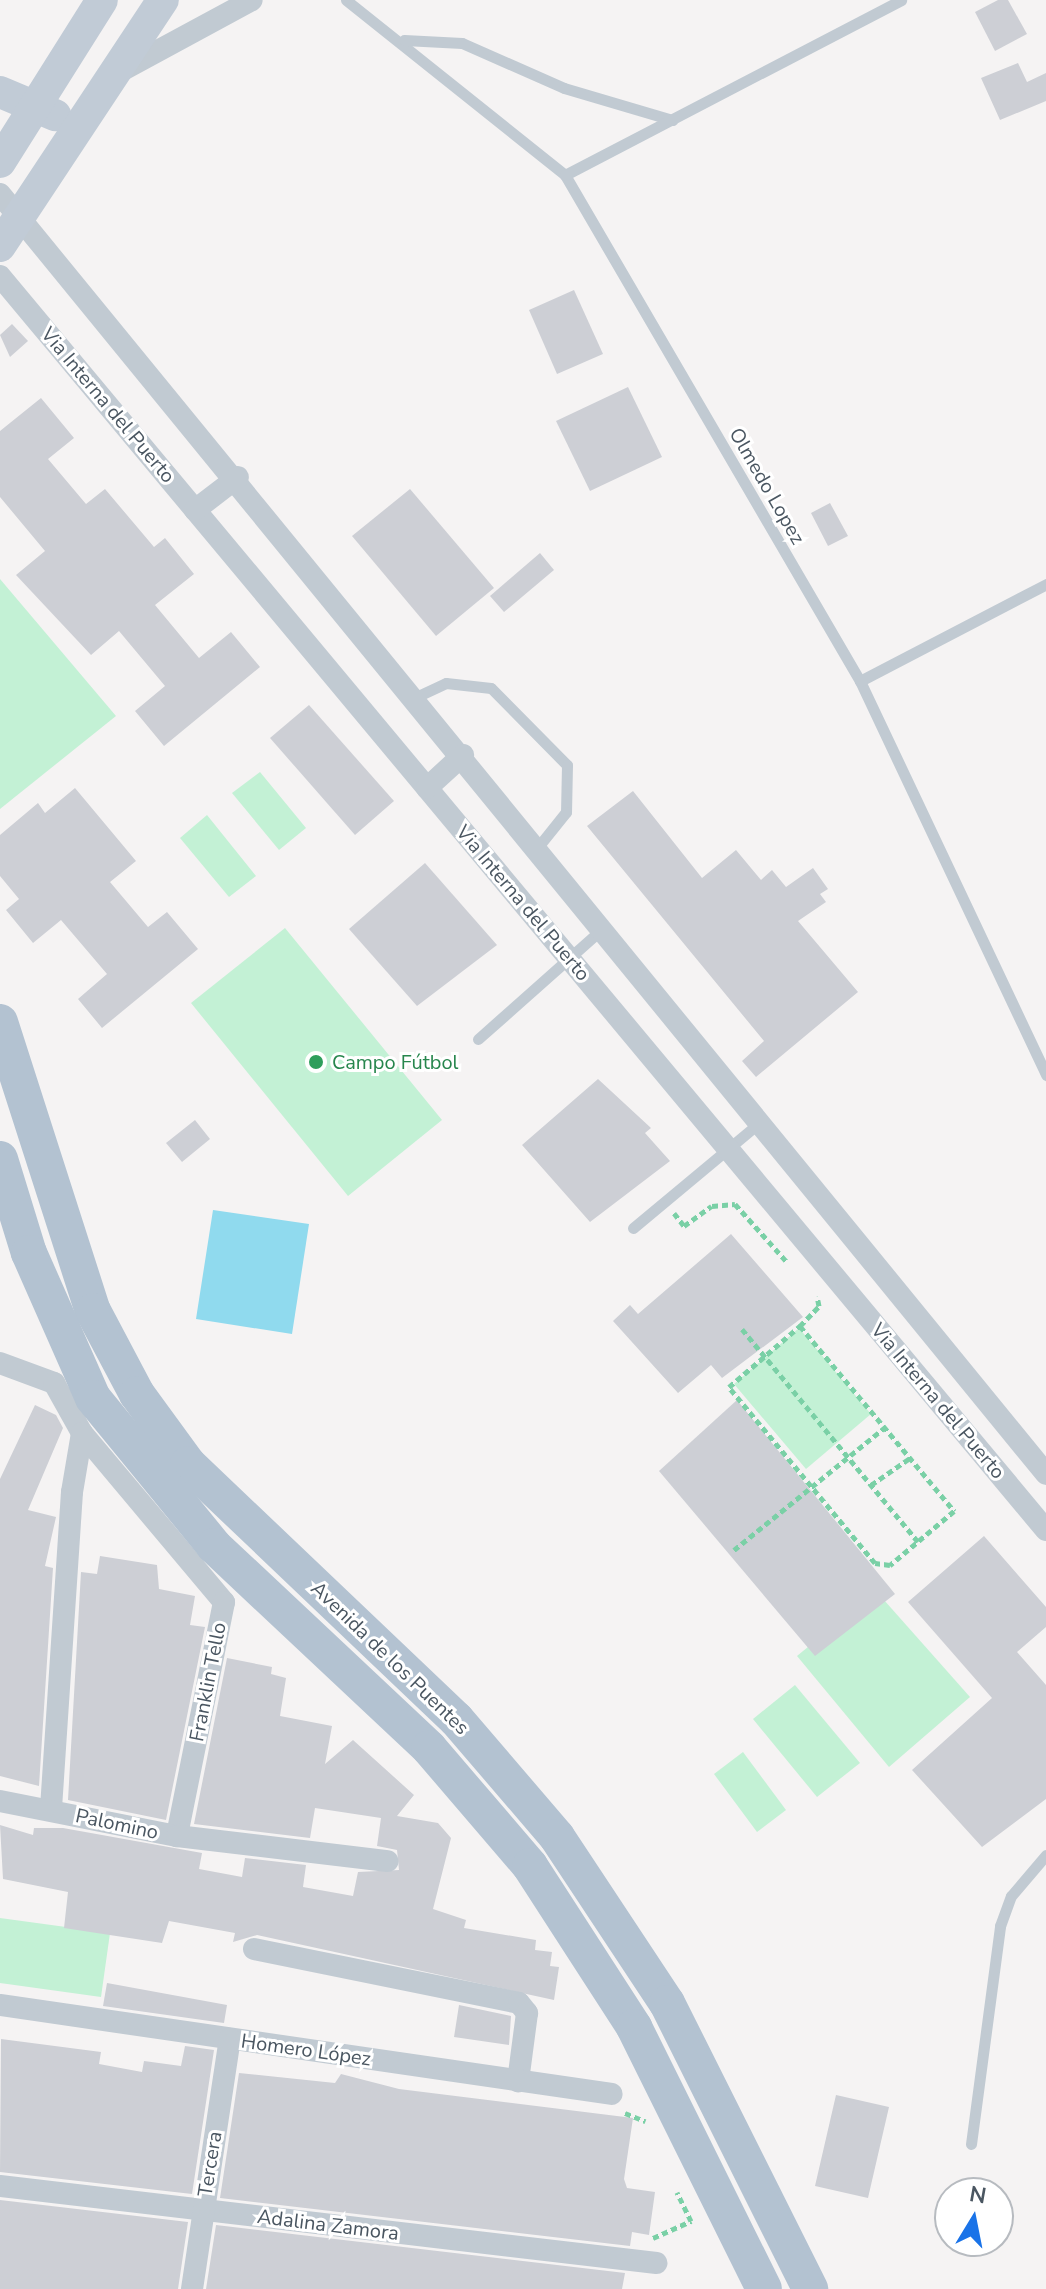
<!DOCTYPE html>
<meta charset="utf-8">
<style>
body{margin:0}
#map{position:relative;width:1046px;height:2289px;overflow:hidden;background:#f5f3f3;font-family:"Nunito Sans",sans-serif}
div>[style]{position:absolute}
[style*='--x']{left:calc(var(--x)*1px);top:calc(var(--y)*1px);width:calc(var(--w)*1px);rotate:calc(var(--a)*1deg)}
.green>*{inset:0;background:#c3f1d5}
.water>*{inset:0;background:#90daee}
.building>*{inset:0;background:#cdcfd5}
.path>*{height:5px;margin-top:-2.5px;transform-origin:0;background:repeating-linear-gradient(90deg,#7ad0a6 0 6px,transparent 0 10px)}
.lane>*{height:11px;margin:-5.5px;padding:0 5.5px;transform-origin:5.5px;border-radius:5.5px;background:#c1cad2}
.street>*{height:22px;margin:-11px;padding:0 11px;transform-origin:11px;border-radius:11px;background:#c1cad2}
.secondary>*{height:32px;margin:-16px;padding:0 16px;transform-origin:16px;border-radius:16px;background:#c1cbd6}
.primary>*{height:36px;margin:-18px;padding:0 18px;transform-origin:18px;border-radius:18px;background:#b3c2d1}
.dots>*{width:22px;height:22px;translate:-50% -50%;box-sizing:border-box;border:4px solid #fff;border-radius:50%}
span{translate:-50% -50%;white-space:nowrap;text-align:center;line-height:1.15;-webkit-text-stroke:6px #fff;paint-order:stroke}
.street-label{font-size:20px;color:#4a5661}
.leisure-label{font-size:20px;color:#27864d}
.left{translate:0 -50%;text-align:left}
.north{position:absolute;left:934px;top:2177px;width:80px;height:80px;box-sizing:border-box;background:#fff;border:2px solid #b7bbc0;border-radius:50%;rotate:10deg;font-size:22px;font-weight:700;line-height:32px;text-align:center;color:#4a5661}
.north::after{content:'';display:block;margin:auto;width:28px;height:36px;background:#1a73e8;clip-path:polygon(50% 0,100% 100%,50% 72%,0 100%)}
</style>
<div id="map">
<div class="green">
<div style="clip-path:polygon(0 579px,116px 716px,0 809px)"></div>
<div style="clip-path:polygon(260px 772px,306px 828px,279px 850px,232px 793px)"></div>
<div style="clip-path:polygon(207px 815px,256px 876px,229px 897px,180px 838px)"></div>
<div style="clip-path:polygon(285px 928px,442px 1120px,348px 1196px,191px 1003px)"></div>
<div style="clip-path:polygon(799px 1328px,871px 1414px,806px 1469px,734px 1384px)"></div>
<div style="clip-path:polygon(876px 1591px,970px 1697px,889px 1767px,797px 1656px)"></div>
<div style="clip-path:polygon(795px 1685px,860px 1763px,817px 1797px,753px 1719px)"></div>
<div style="clip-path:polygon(743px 1752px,786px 1810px,757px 1832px,714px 1774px)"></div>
<div style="clip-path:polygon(0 1918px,110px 1933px,101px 1997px,0 1983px)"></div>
</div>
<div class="water">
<div style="clip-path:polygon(213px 1210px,309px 1224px,292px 1334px,196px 1319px)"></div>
</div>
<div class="building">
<div style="clip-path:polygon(998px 0,1008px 0,1027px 34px,995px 51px,975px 12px)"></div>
<div style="clip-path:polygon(1018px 63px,1027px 82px,1046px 73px,1046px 101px,1000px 120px,981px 78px)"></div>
<div style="clip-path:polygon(574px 290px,603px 354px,557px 374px,529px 310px)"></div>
<div style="clip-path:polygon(12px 324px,28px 341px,10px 357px,0 335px)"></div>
<div style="clip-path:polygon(628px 387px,662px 457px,590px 491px,556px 421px)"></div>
<div style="clip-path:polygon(41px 398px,74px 438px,48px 459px,86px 504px,105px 489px,154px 547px,165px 538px,194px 574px,155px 605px,199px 658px,231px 632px,260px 667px,164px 746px,135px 711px,165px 686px,119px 631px,91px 655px,16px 575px,45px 551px,0 497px,0 431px)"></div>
<div style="clip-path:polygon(410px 489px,494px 588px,436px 636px,352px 536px)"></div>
<div style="clip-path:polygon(830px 503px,848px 536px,828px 546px,811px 513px)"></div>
<div style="clip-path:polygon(540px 553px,554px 570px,504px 612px,490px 596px)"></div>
<div style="clip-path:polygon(309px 705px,394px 801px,355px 835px,270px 738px)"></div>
<div style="clip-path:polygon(75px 788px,136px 861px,110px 882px,148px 927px,167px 912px,198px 949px,102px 1028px,78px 999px,107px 974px,61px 920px,33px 943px,6px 910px,19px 899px,0 876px,0 835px,38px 803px,45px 813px)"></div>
<div style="clip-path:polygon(633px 791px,702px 878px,736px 850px,761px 880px,772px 870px,786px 887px,813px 868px,828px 889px,820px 894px,826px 902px,798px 921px,858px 992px,756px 1077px,742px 1061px,764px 1041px,587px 826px)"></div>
<div style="clip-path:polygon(425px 863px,497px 945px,417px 1006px,349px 929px)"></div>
<div style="clip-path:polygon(598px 1079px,651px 1128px,645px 1133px,670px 1161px,590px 1222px,522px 1145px)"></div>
<div style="clip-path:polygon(195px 1120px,210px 1139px,182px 1162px,166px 1143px)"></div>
<div style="clip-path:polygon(731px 1234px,803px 1317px,722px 1378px,711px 1365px,678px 1393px,613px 1321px,630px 1305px,638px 1314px)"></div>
<div style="clip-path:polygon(737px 1400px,895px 1594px,815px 1656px,659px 1471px)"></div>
<div style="clip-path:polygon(35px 1405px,56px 1415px,63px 1428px,28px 1510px,56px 1517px,45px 1566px,53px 1568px,39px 1786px,0 1776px,0 1479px)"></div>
<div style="clip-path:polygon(984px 1536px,1046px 1607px,1046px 1627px,1017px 1652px,1046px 1685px,1046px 1799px,982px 1847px,912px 1770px,992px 1698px,908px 1602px)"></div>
<div style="clip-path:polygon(100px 1556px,157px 1565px,159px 1589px,195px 1596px,190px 1625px,205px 1627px,166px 1820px,68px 1800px,81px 1572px,97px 1574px)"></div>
<div style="clip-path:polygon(227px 1658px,272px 1667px,271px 1674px,286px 1678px,280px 1716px,332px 1726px,325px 1764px,353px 1740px,414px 1795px,397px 1816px,438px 1823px,451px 1838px,433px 1909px,466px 1920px,464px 1928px,536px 1940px,535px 1950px,552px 1952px,550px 1966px,559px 1967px,554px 2000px,257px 1935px,233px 1942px,235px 1933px,169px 1921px,162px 1943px,64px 1928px,68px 1892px,3px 1879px,0 1825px,33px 1835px,34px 1828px,63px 1828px,202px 1853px,199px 1869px,242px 1877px,245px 1858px,306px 1865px,303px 1887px,353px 1896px,358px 1872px,399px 1870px,397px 1850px,377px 1846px,381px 1818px,315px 1808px,310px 1838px,194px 1824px)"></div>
<div style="clip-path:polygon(107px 1983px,227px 2005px,224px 2023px,103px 2006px)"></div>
<div style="clip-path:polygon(459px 2005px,511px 2016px,509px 2045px,454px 2037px)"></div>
<div style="clip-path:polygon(1px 2039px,101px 2052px,99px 2064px,142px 2072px,144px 2061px,181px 2066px,185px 2046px,214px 2050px,192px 2194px,0 2172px)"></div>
<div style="clip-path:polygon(239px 2073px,335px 2083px,341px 2074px,399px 2089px,633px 2118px,624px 2179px,627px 2188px,655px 2192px,649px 2235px,632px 2232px,630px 2246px,220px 2198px)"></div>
<div style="clip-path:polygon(836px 2095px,889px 2107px,868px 2198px,815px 2186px)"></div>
<div style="clip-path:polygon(0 2200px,188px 2222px,178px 2289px,0 2289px)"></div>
<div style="clip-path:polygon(216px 2225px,625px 2273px,622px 2289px,206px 2289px)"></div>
</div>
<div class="path">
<div style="--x:674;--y:1213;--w:16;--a:52"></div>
<div style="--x:684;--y:1226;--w:34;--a:-36"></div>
<div style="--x:712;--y:1206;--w:23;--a:-5"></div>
<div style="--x:735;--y:1204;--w:78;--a:48.1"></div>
<div style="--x:800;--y:1326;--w:241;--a:50.2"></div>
<div style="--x:954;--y:1511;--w:84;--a:139.8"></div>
<div style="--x:890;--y:1565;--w:15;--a:-172"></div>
<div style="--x:875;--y:1563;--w:229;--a:-129.7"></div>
<div style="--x:729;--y:1387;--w:94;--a:-40.7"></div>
<div style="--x:800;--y:1326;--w:28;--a:-46"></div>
<div style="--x:819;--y:1306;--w:10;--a:-101"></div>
<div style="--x:742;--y:1329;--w:276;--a:50.4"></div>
<div style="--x:871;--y:1485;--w:47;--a:-34.7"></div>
<div style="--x:734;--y:1550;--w:198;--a:-39.1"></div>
<div style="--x:625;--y:2113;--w:22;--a:22"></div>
<div style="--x:653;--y:2238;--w:42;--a:-24.1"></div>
<div style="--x:691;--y:2221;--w:32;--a:-116"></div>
</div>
<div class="lane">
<div style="--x:346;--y:0;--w:280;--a:38.6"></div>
<div style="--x:565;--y:175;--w:586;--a:59.76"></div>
<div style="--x:860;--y:681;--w:436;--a:64.7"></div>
<div style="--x:404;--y:40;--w:58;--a:3"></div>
<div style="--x:462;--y:43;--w:111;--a:23.8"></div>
<div style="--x:564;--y:88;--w:113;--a:16.5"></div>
<div style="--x:565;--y:175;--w:379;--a:-27.5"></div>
<div style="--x:860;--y:681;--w:210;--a:-27.5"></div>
<div style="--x:416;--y:697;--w:33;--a:-25"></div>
<div style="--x:446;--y:683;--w:45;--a:6.3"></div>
<div style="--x:491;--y:688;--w:108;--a:45.4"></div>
<div style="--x:567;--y:765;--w:47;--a:91.2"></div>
<div style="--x:566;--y:812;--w:45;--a:128.7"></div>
<div style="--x:478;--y:1039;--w:167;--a:-41.6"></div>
<div style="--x:633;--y:1228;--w:165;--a:-39.8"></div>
<div style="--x:971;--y:2144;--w:220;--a:-82.4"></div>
<div style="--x:1000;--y:1926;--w:32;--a:-70"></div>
<div style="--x:1011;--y:1896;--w:54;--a:-49.5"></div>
</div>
<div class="street">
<div style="--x:117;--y:73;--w:153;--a:-28.4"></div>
<div style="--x:0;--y:194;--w:1653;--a:50.74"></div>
<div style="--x:0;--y:276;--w:1633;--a:50.17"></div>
<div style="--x:195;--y:510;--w:54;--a:-37.5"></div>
<div style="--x:427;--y:788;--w:49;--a:-42.5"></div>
<div style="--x:0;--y:1363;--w:58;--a:20.3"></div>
<div style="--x:54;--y:1383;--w:57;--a:60.8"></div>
<div style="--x:82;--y:1433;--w:60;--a:99.6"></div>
<div style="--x:72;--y:1492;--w:319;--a:93.8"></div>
<div style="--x:82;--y:1433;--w:221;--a:50"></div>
<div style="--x:224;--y:1602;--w:239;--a:101.4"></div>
<div style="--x:0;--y:1801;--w:180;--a:11.2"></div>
<div style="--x:177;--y:1836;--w:212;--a:6.8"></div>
<div style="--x:254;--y:1949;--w:270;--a:11.5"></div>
<div style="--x:519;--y:2003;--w:13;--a:51"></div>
<div style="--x:527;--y:2013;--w:69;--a:97.5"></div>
<div style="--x:0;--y:2005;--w:618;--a:8.27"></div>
<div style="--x:0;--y:2186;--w:661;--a:6.69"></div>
<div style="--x:192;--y:2289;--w:253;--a:-81.4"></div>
</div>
<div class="secondary">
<div style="--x:0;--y:92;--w:60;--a:22.7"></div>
<div style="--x:0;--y:162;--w:191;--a:-57.8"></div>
<div style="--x:0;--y:246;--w:295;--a:-56.5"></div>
</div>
<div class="primary">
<div style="--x:0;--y:1022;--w:304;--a:72.2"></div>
<div style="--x:93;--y:1311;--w:94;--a:62.1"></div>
<div style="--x:137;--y:1394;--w:87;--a:53.9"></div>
<div style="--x:188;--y:1464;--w:370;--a:43.6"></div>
<div style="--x:456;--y:1719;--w:155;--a:49.4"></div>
<div style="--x:557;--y:1837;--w:199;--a:56.5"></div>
<div style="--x:667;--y:2003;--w:320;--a:63.4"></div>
<div style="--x:0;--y:1159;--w:98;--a:72.9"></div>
<div style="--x:29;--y:1253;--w:158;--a:66.2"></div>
<div style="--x:93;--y:1398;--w:191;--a:50.7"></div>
<div style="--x:214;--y:1546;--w:295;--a:43.2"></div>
<div style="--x:429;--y:1748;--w:155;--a:49.4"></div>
<div style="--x:530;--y:1866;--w:192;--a:57.1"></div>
<div style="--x:634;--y:2027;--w:292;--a:63.6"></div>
</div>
<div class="dots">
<div style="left:316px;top:1062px;background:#2e9e5b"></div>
</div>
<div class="street-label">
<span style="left:108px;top:405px;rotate:50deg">Via Interna del Puerto</span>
<span style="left:767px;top:486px;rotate:60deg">Olmedo Lopez</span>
<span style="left:523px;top:903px;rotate:50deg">Via Interna del Puerto</span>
<span style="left:938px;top:1401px;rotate:50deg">Via Interna del Puerto</span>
<span style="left:390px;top:1658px;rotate:44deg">Avenida de los Puentes</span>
<span style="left:208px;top:1682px;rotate:-79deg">Franklin Tello</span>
<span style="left:117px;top:1824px;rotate:12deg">Palomino</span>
<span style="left:306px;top:2050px;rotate:8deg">Homero López</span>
<span style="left:210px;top:2164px;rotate:-81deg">Tercera</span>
<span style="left:328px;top:2225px;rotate:7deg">Adalina Zamora</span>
</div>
<div class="leisure-label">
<span class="left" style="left:332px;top:1062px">Campo Fútbol</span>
</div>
<div class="north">N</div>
</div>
